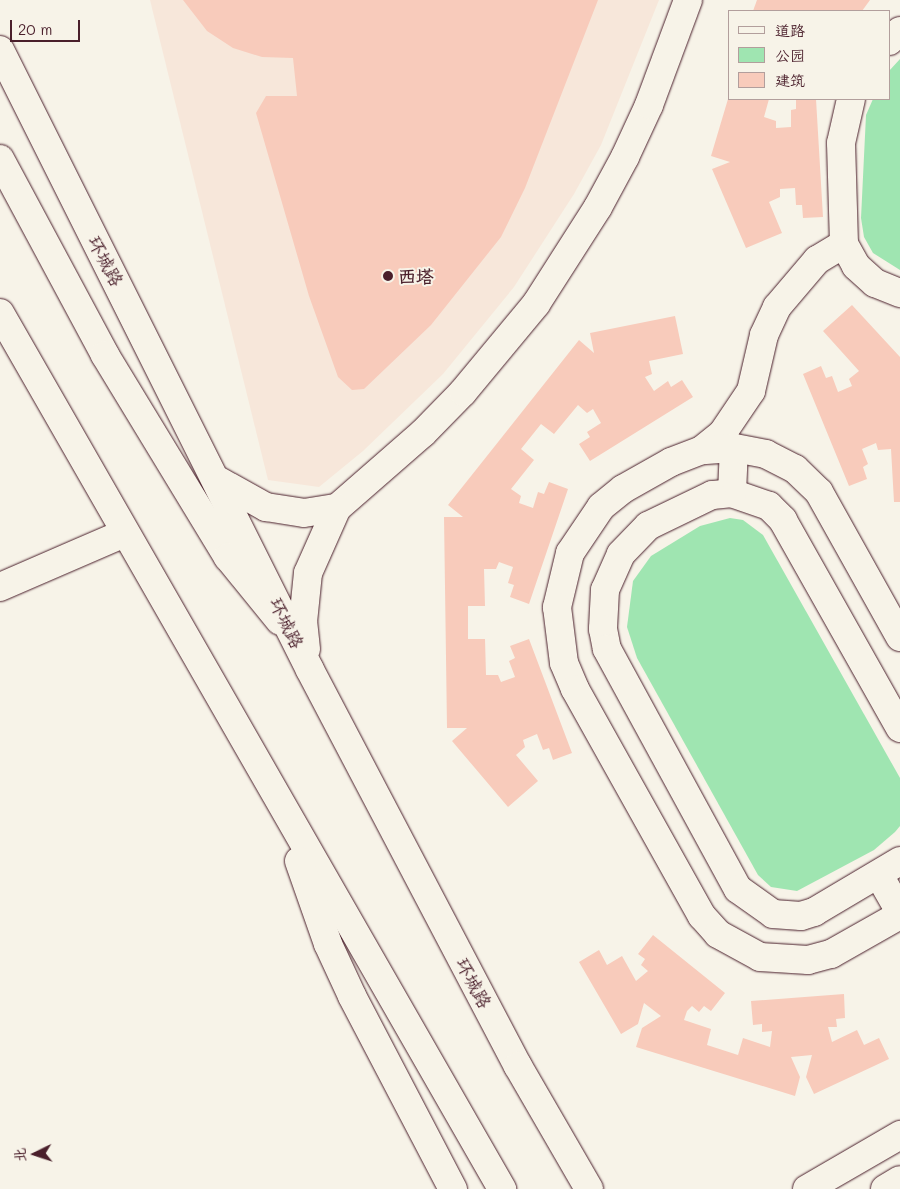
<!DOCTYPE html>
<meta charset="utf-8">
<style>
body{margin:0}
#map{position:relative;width:900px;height:1189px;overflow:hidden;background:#f7f3e8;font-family:Mali,"LXGW WenKai TC",sans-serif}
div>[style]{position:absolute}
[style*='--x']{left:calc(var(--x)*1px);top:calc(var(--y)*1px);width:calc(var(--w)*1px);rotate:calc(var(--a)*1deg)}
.built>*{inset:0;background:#f7e7da}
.green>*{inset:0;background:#9fe5b1}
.building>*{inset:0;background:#f8cbbb}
.roads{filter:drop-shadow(0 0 1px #4a1f2b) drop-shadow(0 0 1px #4a1f2b)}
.minor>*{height:28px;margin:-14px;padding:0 14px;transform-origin:14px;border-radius:14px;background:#f7f3e8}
.major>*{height:28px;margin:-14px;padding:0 14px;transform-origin:14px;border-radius:14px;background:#f7f3e8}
.dots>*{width:14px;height:14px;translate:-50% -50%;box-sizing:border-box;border:2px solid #f7f3e8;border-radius:50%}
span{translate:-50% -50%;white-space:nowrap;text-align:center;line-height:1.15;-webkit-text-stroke:4px #f7f3e8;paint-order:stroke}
.street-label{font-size:18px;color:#4a1f2b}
.poi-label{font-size:18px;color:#4a1f2b;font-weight:700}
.left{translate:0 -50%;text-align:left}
.legend{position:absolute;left:728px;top:10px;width:162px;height:90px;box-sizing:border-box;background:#f7f3e8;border:1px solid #b29e9c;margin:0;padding:6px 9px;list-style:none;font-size:15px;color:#4a1f2b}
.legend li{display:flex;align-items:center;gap:10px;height:25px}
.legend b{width:25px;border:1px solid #b29e9c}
.north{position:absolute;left:10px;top:1129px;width:50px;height:50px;-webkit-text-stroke:4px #f7f3e8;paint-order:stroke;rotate:266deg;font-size:14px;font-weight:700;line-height:20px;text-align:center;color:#4a1f2b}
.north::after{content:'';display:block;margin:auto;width:18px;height:22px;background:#4a1f2b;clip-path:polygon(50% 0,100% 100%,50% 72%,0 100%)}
.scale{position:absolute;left:10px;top:20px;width:70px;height:22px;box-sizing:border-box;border:2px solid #4a1f2b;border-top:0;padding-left:6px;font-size:15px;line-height:18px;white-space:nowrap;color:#4a1f2b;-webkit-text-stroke:4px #f7f3e8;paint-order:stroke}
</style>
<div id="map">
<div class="built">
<div style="clip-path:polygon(150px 0,659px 0,601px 145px,574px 194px,514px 287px,443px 374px,363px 451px,319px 487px,268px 480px)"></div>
</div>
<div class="green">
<div style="clip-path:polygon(900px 59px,900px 270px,873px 253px,864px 237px,861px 218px,866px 115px,873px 99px,889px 99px,889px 71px)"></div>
<div style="clip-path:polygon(730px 518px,743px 520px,763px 535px,900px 778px,900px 826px,895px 832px,874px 850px,797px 891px,771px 887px,758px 875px,637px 658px,627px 627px,633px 581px,651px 556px,700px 526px)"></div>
</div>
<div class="building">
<div style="clip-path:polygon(183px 0,598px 0,525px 188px,501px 237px,431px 325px,364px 389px,352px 390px,338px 377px,309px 296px,256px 113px,266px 96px,297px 96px,293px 58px,262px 57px,233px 48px,207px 31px)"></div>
<div style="clip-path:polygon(757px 0,870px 0,862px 11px,753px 11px)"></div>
<div style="clip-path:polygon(728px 99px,769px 99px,764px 117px,776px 121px,776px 128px,791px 127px,791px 110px,796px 109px,796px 99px,816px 99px,823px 217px,803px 218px,802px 205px,796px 205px,795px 188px,780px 189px,780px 197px,769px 202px,782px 233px,746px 248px,712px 169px,730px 162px,711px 156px)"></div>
<div style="clip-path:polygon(852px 305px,900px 357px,900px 502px,894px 502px,891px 449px,878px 450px,876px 443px,862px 449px,868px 464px,863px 467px,867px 479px,849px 486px,803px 374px,821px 366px,826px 378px,832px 376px,838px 392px,852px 386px,849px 379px,859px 371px,823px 331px)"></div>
<div style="clip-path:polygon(675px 316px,683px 354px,649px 361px,652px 374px,645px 377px,654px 391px,668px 381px,671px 387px,682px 380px,693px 397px,590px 461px,579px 444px,590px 437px,587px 432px,601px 423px,593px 409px,587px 413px,578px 405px,554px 434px,541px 424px,521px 449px,534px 460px,511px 489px,521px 496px,519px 503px,533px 508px,538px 492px,544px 494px,549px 482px,568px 489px,529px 604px,510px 597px,514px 585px,508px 583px,513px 567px,499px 562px,496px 569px,484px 569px,485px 606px,468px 606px,468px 639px,485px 639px,486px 675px,498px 675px,501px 682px,515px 677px,509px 661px,515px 658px,510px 646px,529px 639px,572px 753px,553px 760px,549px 748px,543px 750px,537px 734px,523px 740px,525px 747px,516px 755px,538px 781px,508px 807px,452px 741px,467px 728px,447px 728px,444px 517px,463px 517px,448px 505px,579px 340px,594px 353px,590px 333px)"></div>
<div style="clip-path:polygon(653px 935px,725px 993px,711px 1011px,704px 1006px,699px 1012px,692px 1006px,687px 1011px,684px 1020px,711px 1029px,707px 1045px,738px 1055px,743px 1038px,770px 1047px,772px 1031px,762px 1032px,762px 1024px,753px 1025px,751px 1001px,844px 994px,845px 1018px,836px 1019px,837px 1027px,828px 1027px,832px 1042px,857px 1030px,864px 1045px,879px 1038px,889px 1059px,814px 1094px,806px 1077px,812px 1055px,791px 1057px,800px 1077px,795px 1096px,636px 1047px,642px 1028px,661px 1016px,644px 1003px,638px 1024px,621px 1034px,579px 962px,599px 950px,607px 965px,622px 956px,636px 981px,648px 971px,641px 965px,645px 959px,638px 954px)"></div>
</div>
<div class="roads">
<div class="minor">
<div style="--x:889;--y:41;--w:15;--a:-42"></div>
<div style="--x:851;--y:99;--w:45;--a:102.8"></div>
<div style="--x:841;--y:143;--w:101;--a:88.3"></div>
<div style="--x:844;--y:244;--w:25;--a:61"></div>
<div style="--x:856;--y:266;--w:25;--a:42"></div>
<div style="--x:875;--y:283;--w:27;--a:22"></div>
<div style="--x:0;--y:159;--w:222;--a:61.8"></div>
<div style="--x:105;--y:355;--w:237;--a:58.7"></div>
<div style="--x:228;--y:557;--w:82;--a:50.9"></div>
<div style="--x:702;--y:450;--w:26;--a:-39"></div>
<div style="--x:722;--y:434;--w:52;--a:-56"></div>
<div style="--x:751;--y:391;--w:57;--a:-76.9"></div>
<div style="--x:764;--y:335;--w:31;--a:-65"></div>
<div style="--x:777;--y:307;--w:62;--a:-49.6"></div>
<div style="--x:817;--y:260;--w:31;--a:-31"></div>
<div style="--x:732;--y:493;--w:45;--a:-87.5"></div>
<div style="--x:337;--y:508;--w:114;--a:-41.1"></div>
<div style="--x:423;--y:433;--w:57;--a:-45.7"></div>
<div style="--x:463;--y:392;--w:114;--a:-50.3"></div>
<div style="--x:536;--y:304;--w:115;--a:-57.4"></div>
<div style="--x:598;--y:207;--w:57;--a:-61.6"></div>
<div style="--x:625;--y:157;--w:57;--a:-65.2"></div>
<div style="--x:649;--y:105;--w:112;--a:-69.6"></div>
<div style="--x:0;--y:587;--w:136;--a:-23.4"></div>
<div style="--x:900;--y:637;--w:166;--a:-119.2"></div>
<div style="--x:819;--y:492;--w:33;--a:-136"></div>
<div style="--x:795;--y:469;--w:33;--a:-153"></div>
<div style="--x:766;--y:454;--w:33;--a:-169"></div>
<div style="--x:734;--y:448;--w:32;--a:176"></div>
<div style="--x:702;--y:450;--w:33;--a:159"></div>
<div style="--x:671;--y:462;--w:55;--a:150.6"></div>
<div style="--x:623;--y:489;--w:28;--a:141"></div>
<div style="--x:601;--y:507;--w:55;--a:124"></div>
<div style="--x:570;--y:553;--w:56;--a:103.5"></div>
<div style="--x:557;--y:607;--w:56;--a:82.9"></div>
<div style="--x:564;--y:663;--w:28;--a:67"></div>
<div style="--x:575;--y:689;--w:260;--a:60.8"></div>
<div style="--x:702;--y:916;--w:24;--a:48"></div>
<div style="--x:718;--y:934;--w:48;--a:28.7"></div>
<div style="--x:760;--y:957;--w:48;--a:3.6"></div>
<div style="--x:808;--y:960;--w:24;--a:-15"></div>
<div style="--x:831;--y:954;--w:79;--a:-29.5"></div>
<div style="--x:900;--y:728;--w:239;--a:-119.4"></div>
<div style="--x:783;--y:520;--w:20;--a:-135"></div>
<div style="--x:769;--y:506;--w:39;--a:-161"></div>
<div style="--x:732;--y:493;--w:20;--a:174"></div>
<div style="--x:712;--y:495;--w:71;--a:154.2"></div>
<div style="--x:648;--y:526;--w:39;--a:134"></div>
<div style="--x:621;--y:554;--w:39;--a:114"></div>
<div style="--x:605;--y:590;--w:39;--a:93"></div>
<div style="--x:603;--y:629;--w:20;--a:79"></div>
<div style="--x:607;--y:649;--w:273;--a:61.4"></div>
<div style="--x:738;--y:889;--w:43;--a:35.5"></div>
<div style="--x:773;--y:914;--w:28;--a:4"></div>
<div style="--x:801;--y:916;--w:14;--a:-17"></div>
<div style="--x:814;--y:912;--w:100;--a:-30.7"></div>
<div style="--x:879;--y:875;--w:43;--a:60.4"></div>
</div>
<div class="major">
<div style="--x:0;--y:50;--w:693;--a:63.43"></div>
<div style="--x:310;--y:670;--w:447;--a:62.3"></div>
<div style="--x:518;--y:1066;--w:142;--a:60"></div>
<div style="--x:0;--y:313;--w:1010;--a:60.18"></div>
<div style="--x:219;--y:481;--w:54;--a:29"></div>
<div style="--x:266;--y:507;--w:38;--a:9"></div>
<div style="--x:304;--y:513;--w:33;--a:-9"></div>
<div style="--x:306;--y:649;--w:27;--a:-96"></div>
<div style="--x:303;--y:622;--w:49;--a:-84.2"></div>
<div style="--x:308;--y:573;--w:71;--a:-66"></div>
<div style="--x:299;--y:861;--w:88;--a:70.7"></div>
<div style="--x:328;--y:944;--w:57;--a:65.2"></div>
<div style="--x:352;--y:996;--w:218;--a:62.4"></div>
<div style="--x:807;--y:1189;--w:108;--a:-30.1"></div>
<div style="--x:885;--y:1189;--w:17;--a:-31"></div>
</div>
</div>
<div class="dots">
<div style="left:388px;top:276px;background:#4a1f2b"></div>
</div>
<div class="street-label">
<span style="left:106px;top:261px;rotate:62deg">环城路</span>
<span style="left:287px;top:623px;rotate:64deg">环城路</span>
<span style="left:474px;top:983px;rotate:62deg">环城路</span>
</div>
<div class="poi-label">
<span class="left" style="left:398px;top:276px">西塔</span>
</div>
<ul class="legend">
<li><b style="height:6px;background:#f7f3e8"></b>道路</li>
<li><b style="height:14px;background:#9fe5b1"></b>公园</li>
<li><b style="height:14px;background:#f8cbbb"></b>建筑</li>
</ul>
<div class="north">北</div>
<div class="scale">20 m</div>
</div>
